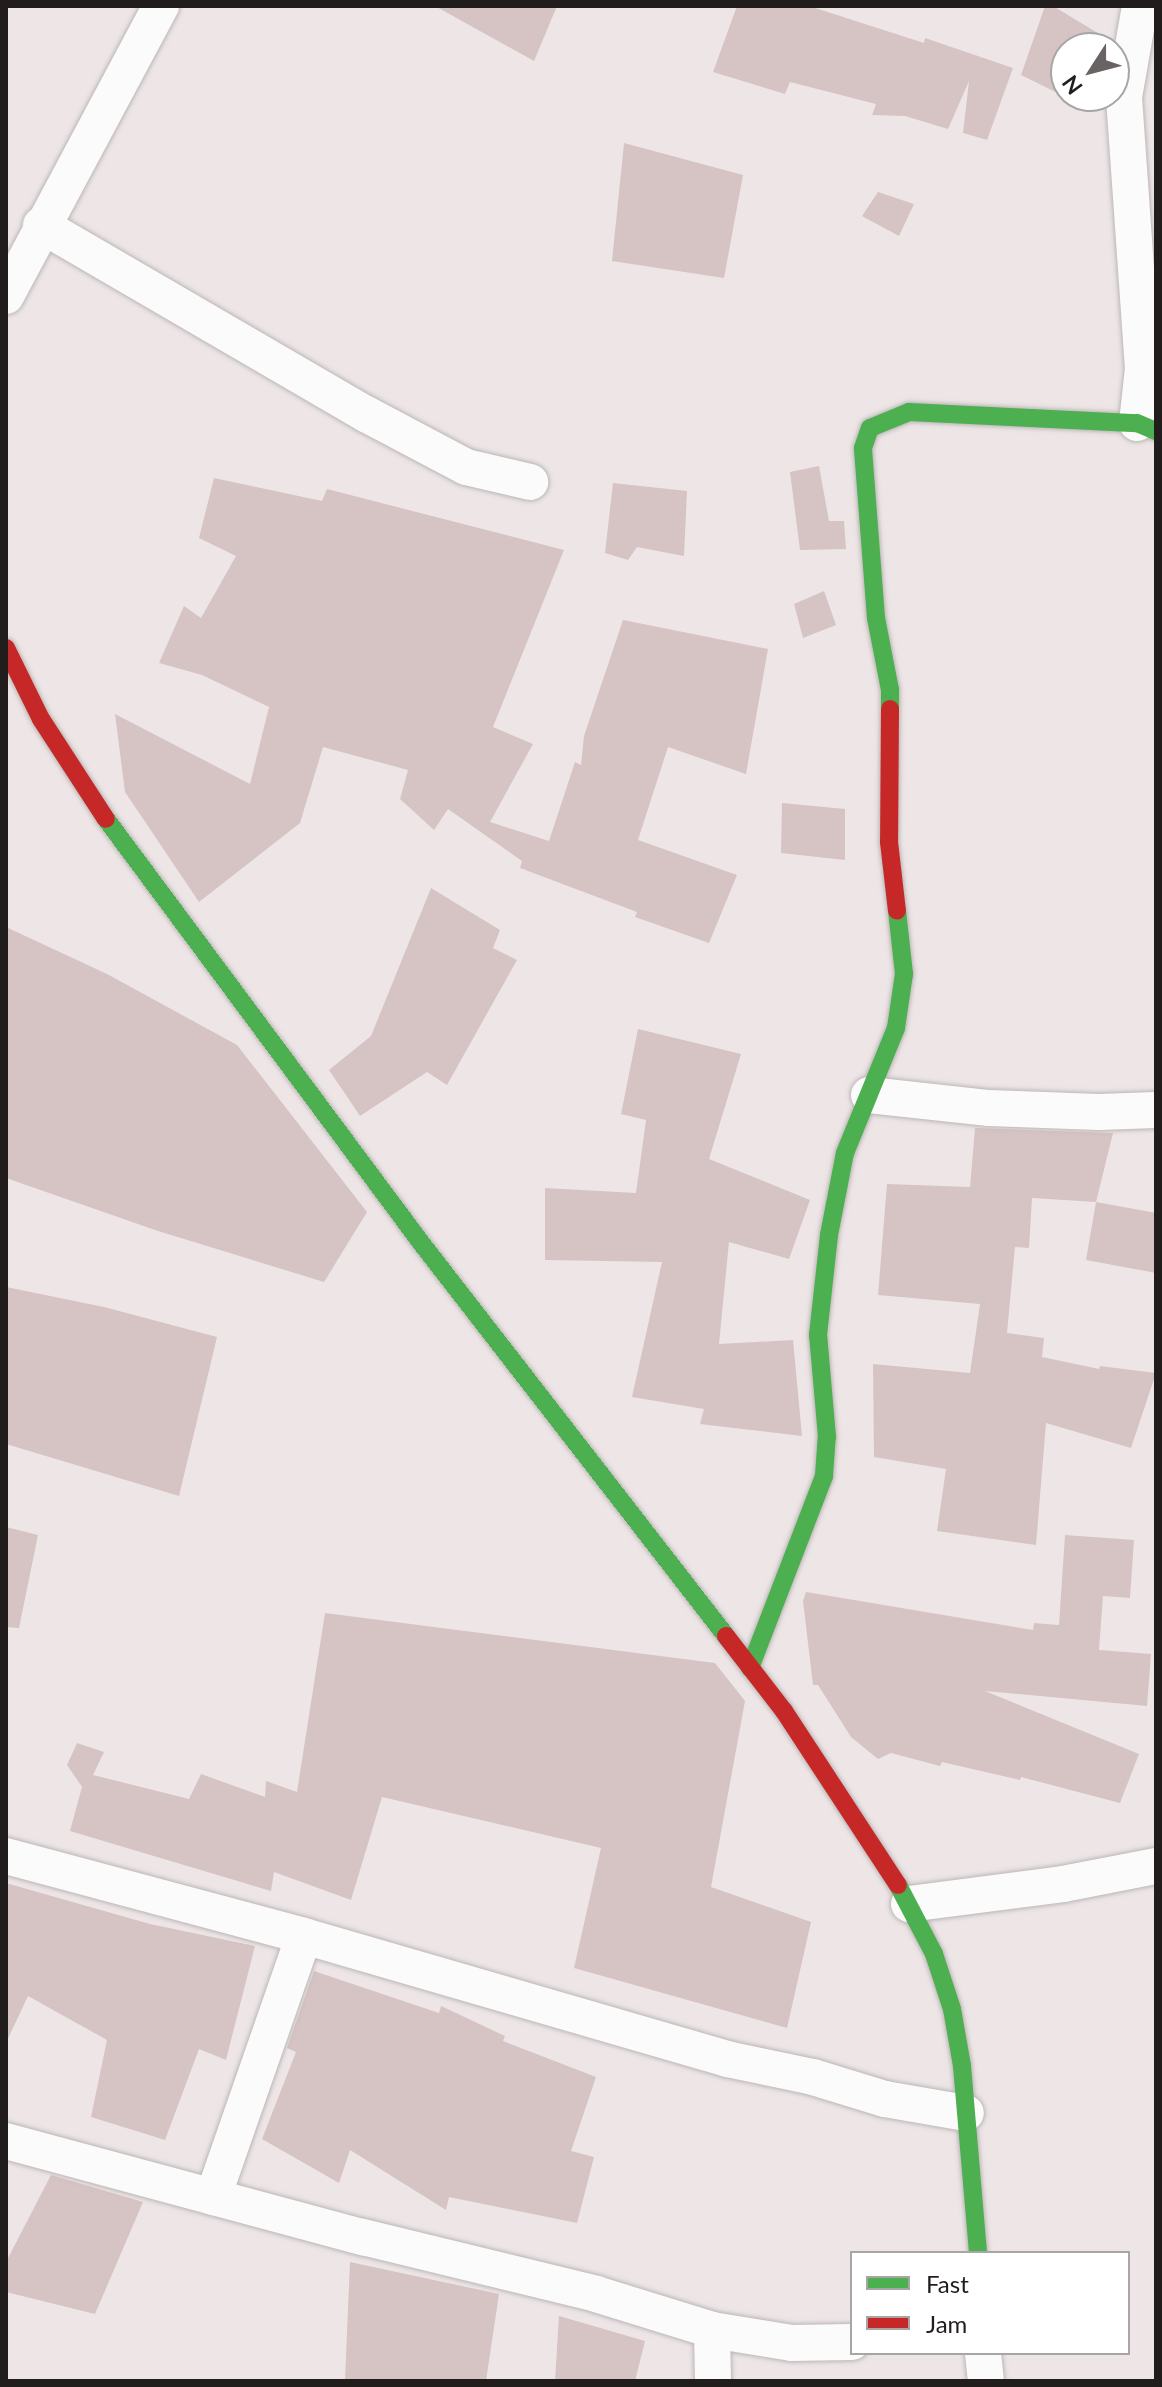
<!DOCTYPE html>
<style>
body{margin:0}
#map{position:relative;width:1162px;height:2387px;overflow:hidden;background:#eee6e6;font-family:Lato,sans-serif}
div>[style]{position:absolute}
[style*='--x']{left:calc(var(--x)*1px);top:calc(var(--y)*1px);width:calc(var(--w)*1px);rotate:calc(var(--a)*1deg)}
.building>*{inset:0;background:#d6c3c4}
.roads{filter:drop-shadow(0 0 2px #bcb6b6) drop-shadow(0 0 2px #bcb6b6)}
.street>*{height:36px;margin:-18px;padding:0 18px;transform-origin:18px;border-radius:18px;background:#fcfbfb}
.fast>*{height:18px;margin:-9px;padding:0 9px;transform-origin:9px;border-radius:9px;background:#4caf50}
.jam>*{height:18px;margin:-9px;padding:0 9px;transform-origin:9px;border-radius:9px;background:#c62828}
span{translate:-50% -50%;white-space:nowrap;text-align:center;line-height:1.15;-webkit-text-stroke:7px #fff;paint-order:stroke}
.frame{position:absolute;inset:0;border:8px solid #221d1d;pointer-events:none}
.legend{position:absolute;left:850px;top:2251px;width:280px;height:104px;box-sizing:border-box;background:#fff;border:2px solid #a7a5a5;margin:0;padding:10px 14px;list-style:none;font-size:24px;color:#221d1d}
.legend li{display:flex;align-items:center;gap:16px;height:40px}
.legend b{width:40px;border:2px solid #a7a5a5}
.north{position:absolute;left:1050px;top:32px;width:80px;height:80px;box-sizing:border-box;background:#fff;border:2px solid #a7a5a5;border-radius:50%;rotate:234deg;font-size:22px;font-weight:700;line-height:32px;text-align:center;color:#221d1d}
.north::after{content:'';display:block;margin:auto;width:28px;height:36px;background:#696363;clip-path:polygon(50% 0,100% 100%,50% 72%,0 100%)}
</style>
<div id="map">
<div class="building">
<div style="clip-path:polygon(435px 6px,557px 6px,534px 61px)"></div>
<div style="clip-path:polygon(737px 6px,809px 6px,924px 43px,925px 38px,1013px 68px,987px 140px,963px 133px,969px 81px,948px 129px,905px 116px,872px 115px,876px 104px,790px 82px,785px 94px,713px 72px)"></div>
<div style="clip-path:polygon(1045px 6px,1053px 6px,1106px 38px,1102px 48px,1066px 48px,1066px 96px,1085px 96px,1082px 105px,1021px 75px)"></div>
<div style="clip-path:polygon(624px 143px,743px 175px,724px 278px,612px 261px)"></div>
<div style="clip-path:polygon(878px 192px,914px 204px,899px 236px,862px 216px)"></div>
<div style="clip-path:polygon(819px 466px,829px 521px,844px 521px,846px 549px,800px 550px,790px 472px)"></div>
<div style="clip-path:polygon(214px 478px,322px 501px,327px 489px,564px 550px,493px 727px,533px 744px,490px 822px,549px 841px,575px 762px,581px 765px,584px 736px,623px 620px,768px 649px,746px 774px,668px 747px,638px 840px,737px 875px,709px 943px,635px 917px,637px 912px,520px 868px,522px 861px,448px 809px,434px 830px,400px 799px,408px 770px,323px 747px,300px 823px,199px 902px,125px 792px,115px 714px,250px 784px,269px 707px,202px 675px,159px 663px,184px 606px,201px 618px,236px 556px,199px 538px)"></div>
<div style="clip-path:polygon(613px 483px,687px 491px,684px 556px,637px 547px,628px 560px,605px 553px)"></div>
<div style="clip-path:polygon(824px 591px,836px 625px,803px 638px,794px 604px)"></div>
<div style="clip-path:polygon(782px 803px,845px 809px,845px 860px,781px 853px)"></div>
<div style="clip-path:polygon(431px 888px,500px 930px,493px 948px,517px 960px,447px 1085px,427px 1072px,360px 1116px,329px 1070px,371px 1036px)"></div>
<div style="clip-path:polygon(6px 927px,107px 974px,237px 1045px,367px 1212px,324px 1282px,158px 1231px,6px 1178px)"></div>
<div style="clip-path:polygon(638px 1029px,741px 1054px,709px 1159px,810px 1200px,789px 1259px,729px 1242px,719px 1344px,793px 1340px,802px 1436px,700px 1424px,704px 1409px,632px 1397px,662px 1262px,545px 1260px,545px 1188px,636px 1193px,646px 1120px,621px 1114px)"></div>
<div style="clip-path:polygon(975px 1128px,1113px 1133px,1096px 1202px,1032px 1198px,1029px 1248px,1015px 1247px,1007px 1333px,1044px 1338px,1042px 1357px,1099px 1369px,1100px 1366px,1156px 1373px,1131px 1448px,1046px 1423px,1036px 1545px,937px 1531px,946px 1469px,874px 1457px,873px 1364px,970px 1373px,980px 1304px,878px 1295px,887px 1184px,970px 1187px)"></div>
<div style="clip-path:polygon(1096px 1202px,1156px 1213px,1156px 1273px,1086px 1260px)"></div>
<div style="clip-path:polygon(6px 1287px,104px 1307px,217px 1337px,179px 1496px,6px 1444px)"></div>
<div style="clip-path:polygon(6px 1527px,38px 1535px,19px 1628px,6px 1627px)"></div>
<div style="clip-path:polygon(1065px 1535px,1134px 1540px,1130px 1598px,1103px 1596px,1099px 1650px,1151px 1654px,1147px 1706px,985px 1691px,1139px 1754px,1120px 1803px,1021px 1777px,1020px 1780px,942px 1762px,940px 1766px,891px 1753px,878px 1759px,851px 1737px,818px 1685px,813px 1685px,803px 1601px,806px 1592px,1033px 1630px,1034px 1623px,1059px 1625px)"></div>
<div style="clip-path:polygon(325px 1613px,715px 1663px,745px 1701px,711px 1887px,811px 1922px,787px 2028px,574px 1968px,601px 1848px,382px 1797px,351px 1900px,274px 1872px,271px 1891px,70px 1831px,82px 1787px,67px 1765px,77px 1743px,104px 1752px,93px 1775px,189px 1799px,201px 1774px,265px 1797px,266px 1781px,297px 1792px)"></div>
<div style="clip-path:polygon(6px 1883px,150px 1924px,255px 1946px,226px 2060px,199px 2049px,165px 2140px,91px 2117px,107px 2040px,28px 1996px,6px 2043px)"></div>
<div style="clip-path:polygon(314px 1971px,439px 2013px,441px 2006px,505px 2036px,503px 2041px,596px 2077px,571px 2151px,594px 2157px,577px 2223px,449px 2197px,446px 2210px,350px 2150px,339px 2183px,262px 2139px,296px 2052px,287px 2048px)"></div>
<div style="clip-path:polygon(51px 2175px,143px 2202px,95px 2314px,6px 2292px,6px 2262px)"></div>
<div style="clip-path:polygon(350px 2262px,499px 2294px,486px 2381px,345px 2381px)"></div>
<div style="clip-path:polygon(559px 2316px,645px 2341px,635px 2381px,555px 2381px)"></div>
</div>
<div class="roads">
<div class="street">
<div style="--x:41;--y:225;--w:376;--a:30.2"></div>
<div style="--x:366;--y:414;--w:113;--a:27.9"></div>
<div style="--x:466;--y:467;--w:66;--a:13.2"></div>
<div style="--x:6;--y:296;--w:329;--a:-61.9"></div>
<div style="--x:1137;--y:423;--w:54;--a:-83.7"></div>
<div style="--x:1143;--y:369;--w:273;--a:-94"></div>
<div style="--x:1124;--y:97;--w:92;--a:-80"></div>
<div style="--x:869;--y:1095;--w:121;--a:6.2"></div>
<div style="--x:989;--y:1108;--w:110;--a:2.1"></div>
<div style="--x:1099;--y:1112;--w:57;--a:-2"></div>
<div style="--x:6;--y:1856;--w:309;--a:15"></div>
<div style="--x:304;--y:1936;--w:441;--a:16.2"></div>
<div style="--x:727;--y:2059;--w:88;--a:11.8"></div>
<div style="--x:813;--y:2077;--w:75;--a:17"></div>
<div style="--x:885;--y:2099;--w:82;--a:9.8"></div>
<div style="--x:909;--y:1904;--w:155;--a:-7.4"></div>
<div style="--x:1063;--y:1884;--w:95;--a:-11"></div>
<div style="--x:6;--y:2141;--w:370;--a:15.1"></div>
<div style="--x:363;--y:2237;--w:240;--a:13.7"></div>
<div style="--x:596;--y:2294;--w:121;--a:17.2"></div>
<div style="--x:712;--y:2330;--w:81;--a:9.2"></div>
<div style="--x:792;--y:2343;--w:60;--a:-1"></div>
<div style="--x:213;--y:2197;--w:276;--a:-70.8"></div>
<div style="--x:712;--y:2330;--w:51;--a:88.9"></div>
<div style="--x:983;--y:2353;--w:28;--a:84"></div>
</div>
<div class="fast">
<div style="--x:890;--y:709;--w:19;--a:-90"></div>
<div style="--x:890;--y:690;--w:73;--a:-101"></div>
<div style="--x:876;--y:618;--w:170;--a:-94.4"></div>
<div style="--x:863;--y:448;--w:21;--a:-71"></div>
<div style="--x:870;--y:428;--w:42;--a:-22.3"></div>
<div style="--x:909;--y:412;--w:228;--a:2.8"></div>
<div style="--x:1137;--y:423;--w:21;--a:23"></div>
<div style="--x:106;--y:819;--w:530;--a:53.37"></div>
<div style="--x:422;--y:1244;--w:496;--a:52.2"></div>
<div style="--x:750;--y:1668;--w:206;--a:-68.9"></div>
<div style="--x:824;--y:1476;--w:39;--a:-86"></div>
<div style="--x:827;--y:1437;--w:102;--a:-95"></div>
<div style="--x:818;--y:1335;--w:101;--a:-83.7"></div>
<div style="--x:829;--y:1235;--w:84;--a:-79"></div>
<div style="--x:845;--y:1153;--w:135;--a:-67.8"></div>
<div style="--x:896;--y:1028;--w:55;--a:-81.6"></div>
<div style="--x:904;--y:974;--w:63;--a:-96.3"></div>
<div style="--x:898;--y:1885;--w:78;--a:62.4"></div>
<div style="--x:934;--y:1954;--w:58;--a:71.9"></div>
<div style="--x:952;--y:2009;--w:58;--a:80"></div>
<div style="--x:962;--y:2066;--w:188;--a:85.1"></div>
</div>
<div class="jam">
<div style="--x:6;--y:648;--w:79;--a:63.8"></div>
<div style="--x:41;--y:719;--w:119;--a:57"></div>
<div style="--x:890;--y:709;--w:133;--a:90.4"></div>
<div style="--x:889;--y:842;--w:69;--a:83.4"></div>
<div style="--x:726;--y:1636;--w:95;--a:52.3"></div>
<div style="--x:784;--y:1711;--w:208;--a:56.8"></div>
</div>
</div>
<div class="frame"></div>
<ul class="legend">
<li><b style="height:10px;background:#4caf50"></b>Fast</li>
<li><b style="height:10px;background:#c62828"></b>Jam</li>
</ul>
<div class="north">N</div>
</div>
